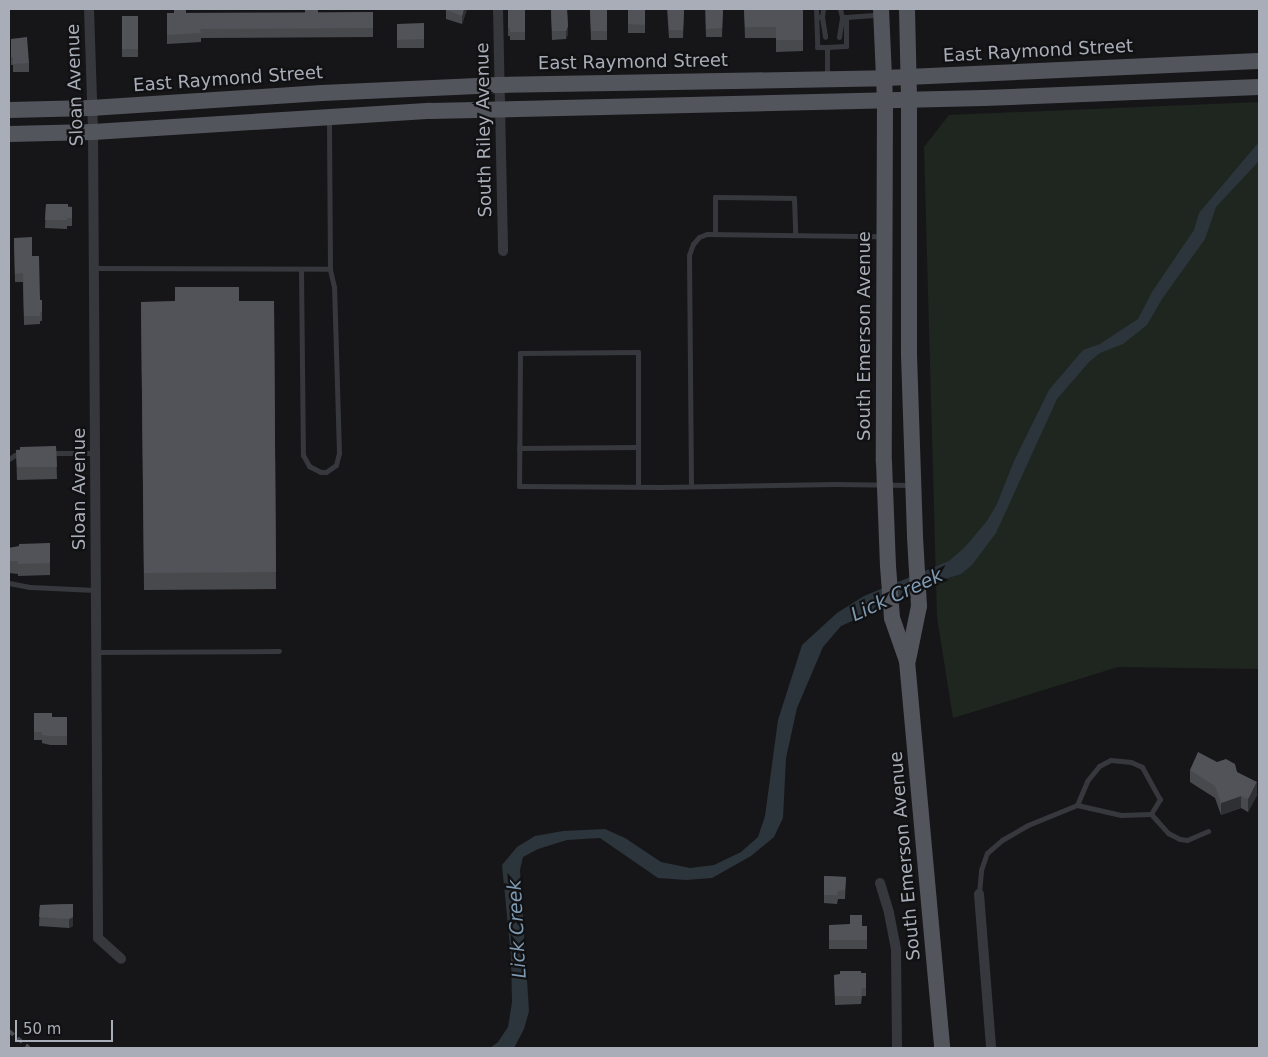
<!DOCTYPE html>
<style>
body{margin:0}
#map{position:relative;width:1268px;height:1057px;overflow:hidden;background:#161618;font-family:"DejaVu Sans",sans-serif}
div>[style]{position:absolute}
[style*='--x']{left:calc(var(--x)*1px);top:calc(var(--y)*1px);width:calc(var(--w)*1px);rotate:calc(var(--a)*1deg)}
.green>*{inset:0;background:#1e261f}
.water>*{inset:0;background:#2c353c}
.service>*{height:5px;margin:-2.5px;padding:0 2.5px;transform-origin:2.5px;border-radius:2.5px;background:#37383d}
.minor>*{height:10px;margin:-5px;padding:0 5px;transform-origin:5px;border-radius:5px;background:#37383d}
.primary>*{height:16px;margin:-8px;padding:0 8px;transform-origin:8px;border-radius:8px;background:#53555c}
.rail>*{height:4px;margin-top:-2px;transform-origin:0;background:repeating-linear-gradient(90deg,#4a4c52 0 6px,transparent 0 11px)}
.wall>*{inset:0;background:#47494d}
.shaded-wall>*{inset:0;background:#2f3033}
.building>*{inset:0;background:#525359}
span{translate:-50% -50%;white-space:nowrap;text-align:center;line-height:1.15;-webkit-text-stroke:4.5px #111113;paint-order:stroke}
.street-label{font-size:18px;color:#a8adb8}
.water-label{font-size:19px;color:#7f9bb3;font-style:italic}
.frame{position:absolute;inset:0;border:10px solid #a8adb8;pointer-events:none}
.scale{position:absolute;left:15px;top:1020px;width:98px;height:22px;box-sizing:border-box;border:2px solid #a8adb8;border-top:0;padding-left:6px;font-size:15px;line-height:18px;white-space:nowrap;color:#a8adb8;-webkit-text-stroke:4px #111113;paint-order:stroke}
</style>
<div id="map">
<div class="green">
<div style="clip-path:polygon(1259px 102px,1259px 669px,1118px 667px,953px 718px,937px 617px,924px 147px,949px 115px)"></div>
</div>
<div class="water">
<div style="clip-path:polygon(1259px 142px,1259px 161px,1216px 207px,1205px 239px,1162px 299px,1147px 325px,1123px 344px,1100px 353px,1089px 362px,1057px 399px,996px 533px,972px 565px,961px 574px,945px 579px,841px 626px,823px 647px,797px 708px,786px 758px,783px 818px,774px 837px,751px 856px,712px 878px,686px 880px,658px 878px,600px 838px,567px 840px,538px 849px,523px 857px,520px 870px,529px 1011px,524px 1029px,514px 1048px,490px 1048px,498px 1042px,508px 1027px,512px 1002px,511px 956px,502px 865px,517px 847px,535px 836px,563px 831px,605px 829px,625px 838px,661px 862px,690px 868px,714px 865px,741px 852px,758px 837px,765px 816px,778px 720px,802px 645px,837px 613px,864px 596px,949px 561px,965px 547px,987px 521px,997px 504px,1014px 461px,1049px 390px,1083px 350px,1100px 344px,1138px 319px,1152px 292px,1194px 230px,1199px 213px)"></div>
</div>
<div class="service">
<div style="--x:816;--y:9;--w:38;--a:88"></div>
<div style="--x:817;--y:47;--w:10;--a:0"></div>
<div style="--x:840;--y:9;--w:8;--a:76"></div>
<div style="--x:842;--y:17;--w:3;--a:0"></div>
<div style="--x:819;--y:17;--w:3;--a:0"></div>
<div style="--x:822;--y:17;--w:8;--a:-83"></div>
<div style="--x:822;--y:17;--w:20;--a:81"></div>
<div style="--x:839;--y:37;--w:20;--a:-81"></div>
<div style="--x:827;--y:77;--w:30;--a:-90"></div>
<div style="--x:827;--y:47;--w:19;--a:-3"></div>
<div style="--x:846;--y:46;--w:29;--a:-90"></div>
<div style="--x:846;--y:17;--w:32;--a:-4"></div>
<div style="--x:715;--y:234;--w:37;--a:-90"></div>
<div style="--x:715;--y:197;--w:79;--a:0.7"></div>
<div style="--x:794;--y:198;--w:37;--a:88"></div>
<div style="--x:94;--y:268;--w:236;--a:0.2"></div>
<div style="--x:301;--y:269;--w:186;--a:89.4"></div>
<div style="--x:303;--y:455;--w:13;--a:61"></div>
<div style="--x:309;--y:466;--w:13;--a:27"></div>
<div style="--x:321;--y:472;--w:5;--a:0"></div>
<div style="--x:326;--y:472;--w:12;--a:-35"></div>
<div style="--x:336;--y:465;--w:12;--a:-76"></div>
<div style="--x:339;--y:453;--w:166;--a:-91.7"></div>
<div style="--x:334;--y:287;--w:18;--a:-103"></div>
<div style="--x:330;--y:269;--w:149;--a:-90.4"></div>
<div style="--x:519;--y:448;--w:119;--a:-0.5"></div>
<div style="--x:51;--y:453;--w:44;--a:0"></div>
<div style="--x:9;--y:459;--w:7;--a:-34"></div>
<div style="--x:15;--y:455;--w:7;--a:0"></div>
<div style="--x:691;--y:485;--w:230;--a:-90.5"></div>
<div style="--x:689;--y:255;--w:12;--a:-70"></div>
<div style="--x:693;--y:244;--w:9;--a:-49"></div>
<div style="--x:699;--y:237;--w:9;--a:-21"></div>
<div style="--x:707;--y:234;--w:174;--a:0.7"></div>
<div style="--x:638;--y:486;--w:134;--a:-90"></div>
<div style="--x:638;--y:352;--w:118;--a:179.5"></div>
<div style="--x:520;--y:353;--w:133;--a:90.4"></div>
<div style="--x:519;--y:486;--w:142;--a:0.4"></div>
<div style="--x:661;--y:487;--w:174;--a:-1"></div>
<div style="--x:835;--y:484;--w:76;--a:0.8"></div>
<div style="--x:9;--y:583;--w:21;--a:11"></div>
<div style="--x:30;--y:587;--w:65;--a:2.6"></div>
<div style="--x:97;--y:652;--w:182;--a:-0.3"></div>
<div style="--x:1077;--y:805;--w:26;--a:-67"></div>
<div style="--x:1087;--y:781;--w:19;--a:-51"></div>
<div style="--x:1099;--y:766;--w:13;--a:-27"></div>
<div style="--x:1111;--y:760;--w:20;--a:6"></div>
<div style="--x:1131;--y:762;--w:12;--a:24"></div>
<div style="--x:1142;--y:767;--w:37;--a:61"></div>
<div style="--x:1160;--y:799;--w:17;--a:121"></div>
<div style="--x:979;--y:894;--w:24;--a:-85"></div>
<div style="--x:981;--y:870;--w:18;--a:-71"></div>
<div style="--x:987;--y:853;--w:20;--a:-41"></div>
<div style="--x:1002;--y:840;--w:30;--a:-30"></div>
<div style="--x:1028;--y:825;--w:53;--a:-22.2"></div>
<div style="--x:1077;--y:805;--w:45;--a:12.8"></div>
<div style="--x:1121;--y:815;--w:30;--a:-2"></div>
<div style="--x:1151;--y:814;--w:25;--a:48"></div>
<div style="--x:1168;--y:833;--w:13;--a:27"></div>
<div style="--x:1180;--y:839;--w:7;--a:8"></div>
<div style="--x:1187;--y:840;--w:23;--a:-23"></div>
</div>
<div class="minor">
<div style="--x:89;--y:9;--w:123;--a:88.1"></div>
<div style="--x:93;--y:132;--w:806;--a:89.64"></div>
<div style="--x:98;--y:938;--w:31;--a:42"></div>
<div style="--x:498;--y:9;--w:242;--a:88.8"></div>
<div style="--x:880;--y:883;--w:31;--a:73"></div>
<div style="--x:889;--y:913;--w:38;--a:79"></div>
<div style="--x:896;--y:950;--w:98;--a:89.4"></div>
<div style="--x:979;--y:894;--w:154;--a:85.5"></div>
</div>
<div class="primary">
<div style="--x:881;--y:9;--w:91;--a:87.5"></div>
<div style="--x:885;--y:100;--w:362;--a:90.2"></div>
<div style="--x:884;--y:462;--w:104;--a:87.8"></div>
<div style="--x:888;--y:566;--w:52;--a:85.6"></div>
<div style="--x:892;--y:618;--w:46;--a:70.8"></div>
<div style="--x:907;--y:661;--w:389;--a:84.8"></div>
<div style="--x:907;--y:9;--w:91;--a:88.7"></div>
<div style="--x:909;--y:100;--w:255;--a:90"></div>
<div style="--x:909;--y:355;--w:182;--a:88.1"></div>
<div style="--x:915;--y:537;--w:69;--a:86.7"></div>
<div style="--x:919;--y:606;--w:55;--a:101.5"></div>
<div style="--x:9;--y:110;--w:82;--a:-1.4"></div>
<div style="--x:91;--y:108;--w:231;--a:-3.7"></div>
<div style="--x:322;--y:93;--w:177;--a:-2.6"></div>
<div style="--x:499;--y:85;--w:386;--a:-1"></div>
<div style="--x:885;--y:78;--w:374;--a:-2.6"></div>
<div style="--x:9;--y:134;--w:84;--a:-1.4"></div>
<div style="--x:93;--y:132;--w:338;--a:-3.6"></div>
<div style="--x:430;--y:111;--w:554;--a:-1.34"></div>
<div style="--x:984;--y:98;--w:275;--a:-2.3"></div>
</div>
<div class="rail">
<div style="--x:9;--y:1031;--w:26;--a:40"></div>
</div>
<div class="wall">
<div style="clip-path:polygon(467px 9px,462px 24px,446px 19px,446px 10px)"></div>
<div style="clip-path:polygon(508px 9px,525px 9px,525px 40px,510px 40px,510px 36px,508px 36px)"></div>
<div style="clip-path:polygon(551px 9px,567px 9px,568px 34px,566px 39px,552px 40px)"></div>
<div style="clip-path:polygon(590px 9px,607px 9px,607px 40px,591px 40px)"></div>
<div style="clip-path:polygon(628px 9px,645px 9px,645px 33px,628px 33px)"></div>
<div style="clip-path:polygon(667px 9px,684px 9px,683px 38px,669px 38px)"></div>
<div style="clip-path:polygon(705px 9px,723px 9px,722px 37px,706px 37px)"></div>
<div style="clip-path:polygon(744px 9px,803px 9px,803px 51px,776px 52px,776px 38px,745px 38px)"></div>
<div style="clip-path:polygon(373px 12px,373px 37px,201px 38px,201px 42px,167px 44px,167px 13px)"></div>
<div style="clip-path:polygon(122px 16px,138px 16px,138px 57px,122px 57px)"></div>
<div style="clip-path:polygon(397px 24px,424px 39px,424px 48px,397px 48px)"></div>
<div style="clip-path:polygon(11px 39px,29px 63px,29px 72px,13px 72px,13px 65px,11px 65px)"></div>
<div style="clip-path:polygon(46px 204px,72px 207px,72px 226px,67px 226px,67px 229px,45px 228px)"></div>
<div style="clip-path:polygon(14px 238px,32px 256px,40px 300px,42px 300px,42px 321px,40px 321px,40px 324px,24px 325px,23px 282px,15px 282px)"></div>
<div style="clip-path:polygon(239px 301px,274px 301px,276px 589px,144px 590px,141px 302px)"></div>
<div style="clip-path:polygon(56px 446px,57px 479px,17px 480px,16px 450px)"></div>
<div style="clip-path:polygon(50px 543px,50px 575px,18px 576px,18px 574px,9px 573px,9px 548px)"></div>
<div style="clip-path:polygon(34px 713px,52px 717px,67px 717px,67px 745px,50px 745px,42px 743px,42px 740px,34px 740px)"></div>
<div style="clip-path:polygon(1190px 770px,1237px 772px,1257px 795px,1248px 812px,1241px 808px,1221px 815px,1215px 798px,1190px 782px)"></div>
<div style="clip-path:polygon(824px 876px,846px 877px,845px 899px,838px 899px,837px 904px,824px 903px)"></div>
<div style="clip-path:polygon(73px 904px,73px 926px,69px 928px,39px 926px,40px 905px)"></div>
<div style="clip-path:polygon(829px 925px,867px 926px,867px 949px,829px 949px)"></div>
<div style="clip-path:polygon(866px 973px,866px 996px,862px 996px,861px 1004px,835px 1005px,834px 975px)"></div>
</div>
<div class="shaded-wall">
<div style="clip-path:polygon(464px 9px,467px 9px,462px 24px,462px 16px)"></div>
<div style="clip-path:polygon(568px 26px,568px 34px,566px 39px,566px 31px)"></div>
<div style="clip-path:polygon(1257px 782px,1257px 795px,1248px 812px,1248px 799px)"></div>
<div style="clip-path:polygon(1241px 796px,1241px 808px,1221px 815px,1221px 803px)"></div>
<div style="clip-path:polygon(73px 917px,73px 926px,69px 928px,69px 919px)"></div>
</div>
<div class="building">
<div style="clip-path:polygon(174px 9px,186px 9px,186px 13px,305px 13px,305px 9px,318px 9px,318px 13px,373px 12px,373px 28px,200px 29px,201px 33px,167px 35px,167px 13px,174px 13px)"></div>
<div style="clip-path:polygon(447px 9px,464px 9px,462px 16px,446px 10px)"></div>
<div style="clip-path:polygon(508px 9px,525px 9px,525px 32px,510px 32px,510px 28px,508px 28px)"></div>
<div style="clip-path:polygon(551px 9px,567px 9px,568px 26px,566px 31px,552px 31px)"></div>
<div style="clip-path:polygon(590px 9px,607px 9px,607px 31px,591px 31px)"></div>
<div style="clip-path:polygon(628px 9px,645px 9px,645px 25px,628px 24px)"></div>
<div style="clip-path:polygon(668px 9px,684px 9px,683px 30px,669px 30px)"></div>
<div style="clip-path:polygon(706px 9px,723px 9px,722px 28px,706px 29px)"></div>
<div style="clip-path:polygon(744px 9px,803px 9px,803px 40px,776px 40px,776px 27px,745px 27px)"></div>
<div style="clip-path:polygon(122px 16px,138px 16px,138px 49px,122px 49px)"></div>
<div style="clip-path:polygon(424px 23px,424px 39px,397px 40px,397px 24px)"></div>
<div style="clip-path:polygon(27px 37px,29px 63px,13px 64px,13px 57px,11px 57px,11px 39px)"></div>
<div style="clip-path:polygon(46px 204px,68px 204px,68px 207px,72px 207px,72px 218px,67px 218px,67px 220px,45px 220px)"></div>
<div style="clip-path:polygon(32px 237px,32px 256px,39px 256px,40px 300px,42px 300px,42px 312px,40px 312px,40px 316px,24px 316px,23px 273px,15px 274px,14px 238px)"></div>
<div style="clip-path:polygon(175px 287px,239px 287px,239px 301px,274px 301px,276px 572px,144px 573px,141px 302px,175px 301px)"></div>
<div style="clip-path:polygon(56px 446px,57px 467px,17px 467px,16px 450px,20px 450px,20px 447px)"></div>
<div style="clip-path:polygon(50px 543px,50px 563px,18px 564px,18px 561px,9px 561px,9px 548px,19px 546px,19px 544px)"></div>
<div style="clip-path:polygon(34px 713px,52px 713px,52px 717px,67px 717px,67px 736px,50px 736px,42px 735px,42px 732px,34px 732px)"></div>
<div style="clip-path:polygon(1198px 752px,1217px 762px,1226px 759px,1235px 764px,1237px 772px,1257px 782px,1248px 799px,1241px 796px,1221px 803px,1215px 786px,1190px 770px)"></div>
<div style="clip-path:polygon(824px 876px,846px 877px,845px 890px,838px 891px,837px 895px,824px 895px)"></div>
<div style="clip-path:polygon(73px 904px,73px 917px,69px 919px,39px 917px,40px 905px)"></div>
<div style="clip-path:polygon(850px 915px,862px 915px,862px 926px,867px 926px,867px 940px,829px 940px,829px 925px,850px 924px)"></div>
<div style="clip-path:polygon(840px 971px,861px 971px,861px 973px,866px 973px,866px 988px,862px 988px,861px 996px,835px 996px,834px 975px,840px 974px)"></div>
</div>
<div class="street-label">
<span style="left:1038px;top:51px;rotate:-3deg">East Raymond Street</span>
<span style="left:633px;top:62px;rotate:-1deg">East Raymond Street</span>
<span style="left:228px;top:79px;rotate:-4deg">East Raymond Street</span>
<span style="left:75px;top:85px;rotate:-92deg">Sloan Avenue</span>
<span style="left:484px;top:130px;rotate:-91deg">South Riley Avenue</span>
<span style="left:864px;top:336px;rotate:-90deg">South Emerson Avenue</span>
<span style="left:79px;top:489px;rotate:-90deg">Sloan Avenue</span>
<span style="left:905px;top:856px;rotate:-95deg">South Emerson Avenue</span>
</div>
<div class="water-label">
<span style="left:897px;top:595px;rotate:-25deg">Lick Creek</span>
<span style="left:517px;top:929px;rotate:-93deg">Lick Creek</span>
</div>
<div class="frame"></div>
<div class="scale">50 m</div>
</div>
